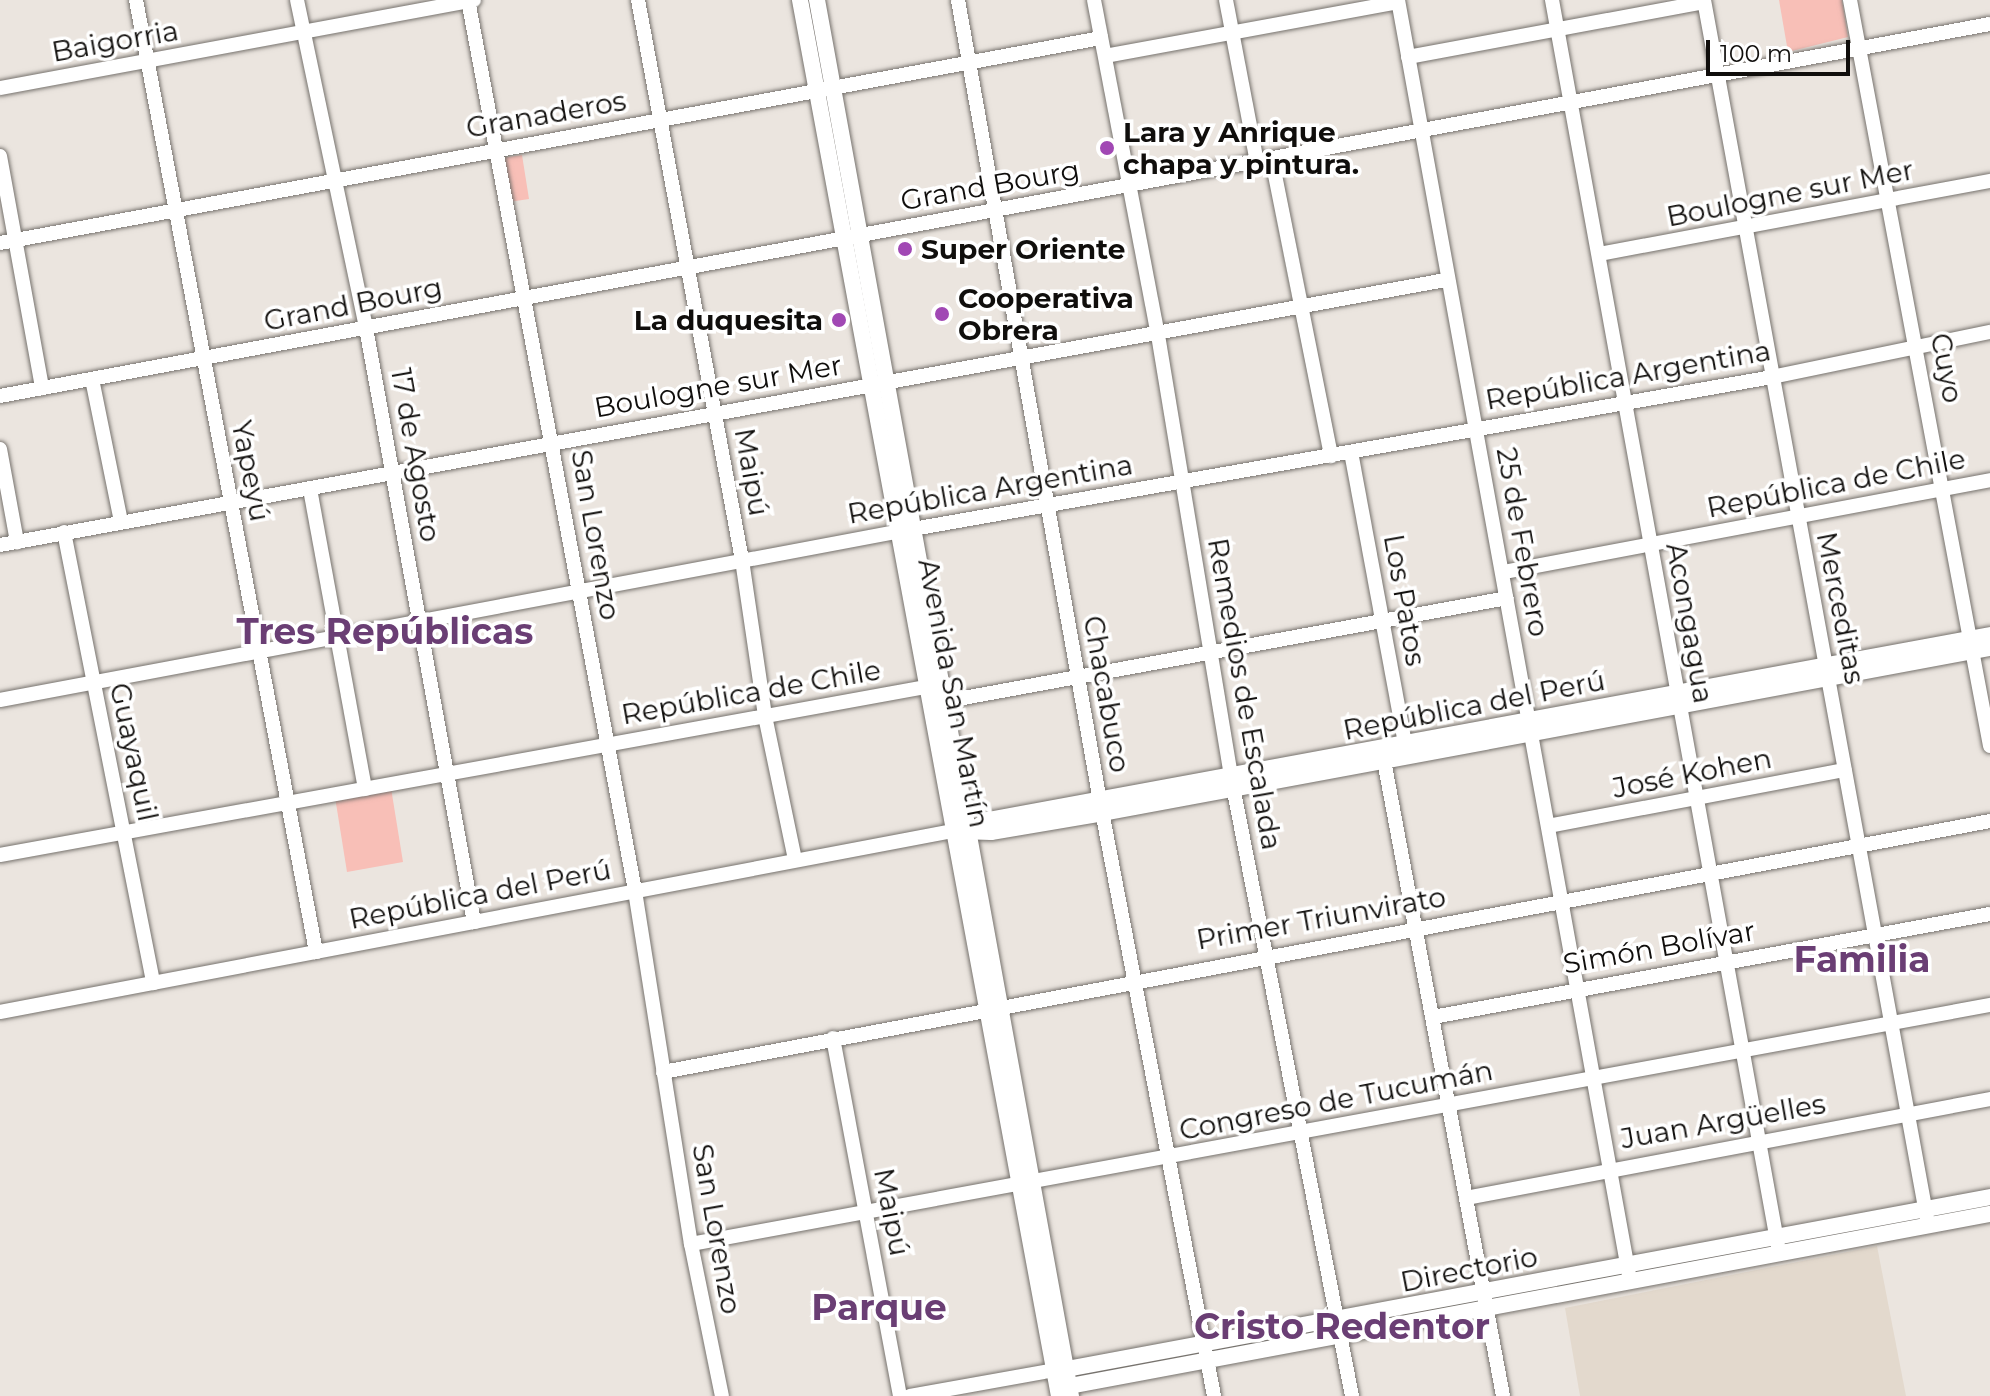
<!DOCTYPE html>
<meta charset="utf-8">
<style>
body{margin:0}
#map{position:relative;width:1990px;height:1396px;overflow:hidden;background:#ebe5df;font-family:Montserrat,sans-serif}
div>[style]{position:absolute}
[style*='--x']{left:calc(var(--x)*1px);top:calc(var(--y)*1px);width:calc(var(--w)*1px);rotate:calc(var(--a)*1deg)}
.built>*{inset:0;background:#e3d9cd}
.green>*{inset:0;background:#f8bfb7}
.roads{filter:drop-shadow(0 0 2px #76726d) drop-shadow(0 0 2px #76726d)}
.minor>*{height:14px;margin:-7px;padding:0 7px;transform-origin:7px;border-radius:7px;background:#fff}
.major>*{height:16px;margin:-8px;padding:0 8px;transform-origin:8px;border-radius:8px;background:#fff}
.dots>*{width:22px;height:22px;translate:-50% -50%;box-sizing:border-box;border:4px solid #fff;border-radius:50%}
span{translate:-50% -50%;white-space:nowrap;text-align:center;line-height:1.15;-webkit-text-stroke:7px #fff;paint-order:stroke}
.street-label{font-size:28px;color:#100e0c}
.poi-label{font-size:28px;color:#100e0c;font-weight:700}
.left{translate:0 -50%;text-align:left}
.right{translate:-100% -50%;text-align:right}
.district-label{font-size:36px;color:#6a3e74;font-weight:700}
.scale{position:absolute;left:1706px;top:40px;width:144px;height:36px;box-sizing:border-box;border:4px solid #100e0c;border-top:0;padding-left:10px;font-size:24px;line-height:28px;white-space:nowrap;color:#100e0c;-webkit-text-stroke:6px #fff;paint-order:stroke}
</style>
<div id="map">
<div class="built">
<div style="clip-path:polygon(1877px 1246px,1906px 1396px,1580px 1396px,1565px 1308px)"></div>
</div>
<div class="green">
<div style="clip-path:polygon(1779px 0,1842px 0,1848px 37px,1788px 52px)"></div>
<div style="clip-path:polygon(522px 155px,529px 199px,509px 202px,502px 158px)"></div>
<div style="clip-path:polygon(391px 788px,403px 862px,347px 872px,335px 797px)"></div>
</div>
<div class="roads">
<div class="minor">
<div style="--x:136;--y:0;--w:969;--a:79.29"></div>
<div style="--x:297;--y:0;--w:335;--a:78.1"></div>
<div style="--x:366;--y:328;--w:604;--a:79.7"></div>
<div style="--x:468;--y:0;--w:907;--a:79.38"></div>
<div style="--x:635;--y:891;--w:357;--a:81"></div>
<div style="--x:691;--y:1244;--w:155;--a:78.5"></div>
<div style="--x:638;--y:0;--w:570;--a:79.48"></div>
<div style="--x:742;--y:560;--w:158;--a:81.6"></div>
<div style="--x:765;--y:716;--w:147;--a:78.2"></div>
<div style="--x:958;--y:0;--w:813;--a:79.95"></div>
<div style="--x:1100;--y:801;--w:606;--a:79.15"></div>
<div style="--x:1094;--y:0;--w:341;--a:79.2"></div>
<div style="--x:1158;--y:335;--w:447;--a:80.6"></div>
<div style="--x:1231;--y:776;--w:632;--a:78.96"></div>
<div style="--x:1226;--y:0;--w:166;--a:79.2"></div>
<div style="--x:1398;--y:0;--w:1296;--a:79.73"></div>
<div style="--x:1552;--y:0;--w:1266;--a:79.72"></div>
<div style="--x:1704;--y:0;--w:1239;--a:79.63"></div>
<div style="--x:1850;--y:0;--w:759;--a:79.37"></div>
<div style="--x:1105;--y:56;--w:298;--a:-10.4"></div>
<div style="--x:1408;--y:57;--w:301;--a:-10.5"></div>
<div style="--x:0;--y:88;--w:482;--a:-10.5"></div>
<div style="--x:0;--y:156;--w:236;--a:79.7"></div>
<div style="--x:1272;--y:160;--w:302;--a:78.7"></div>
<div style="--x:0;--y:243;--w:1120;--a:-10.55"></div>
<div style="--x:1599;--y:254;--w:398;--a:-10.6"></div>
<div style="--x:92;--y:379;--w:145;--a:78.5"></div>
<div style="--x:0;--y:396;--w:2024;--a:-10.59"></div>
<div style="--x:0;--y:449;--w:95;--a:79.6"></div>
<div style="--x:1351;--y:452;--w:306;--a:79.5"></div>
<div style="--x:310;--y:489;--w:305;--a:79.6"></div>
<div style="--x:64;--y:532;--w:460;--a:78.8"></div>
<div style="--x:0;--y:545;--w:1470;--a:-10.39"></div>
<div style="--x:1504;--y:572;--w:495;--a:-10.7"></div>
<div style="--x:0;--y:700;--w:912;--a:-10.62"></div>
<div style="--x:896;--y:532;--w:890;--a:-10.03"></div>
<div style="--x:1772;--y:377;--w:223;--a:-11.7"></div>
<div style="--x:1382;--y:750;--w:657;--a:79.39"></div>
<div style="--x:1548;--y:826;--w:302;--a:-10.7"></div>
<div style="--x:0;--y:855;--w:940;--a:-10.29"></div>
<div style="--x:925;--y:687;--w:26;--a:32"></div>
<div style="--x:947;--y:701;--w:569;--a:-10.42"></div>
<div style="--x:0;--y:1012;--w:969;--a:-10.76"></div>
<div style="--x:1433;--y:1017;--w:566;--a:-10.48"></div>
<div style="--x:833;--y:1038;--w:364;--a:79.4"></div>
<div style="--x:663;--y:1072;--w:1351;--a:-10.71"></div>
<div style="--x:1466;--y:1198;--w:533;--a:-10.7"></div>
<div style="--x:691;--y:1244;--w:1321;--a:-10.43"></div>
<div style="--x:910;--y:1396;--w:146;--a:-10.2"></div>
</div>
<div class="major">
<div style="--x:800;--y:0;--w:1420;--a:79.49"></div>
<div style="--x:817;--y:0;--w:1419;--a:79.69"></div>
<div style="--x:961;--y:831;--w:30;--a:2"></div>
<div style="--x:991;--y:832;--w:114;--a:-9.6"></div>
<div style="--x:1103;--y:813;--w:902;--a:-10.54"></div>
<div style="--x:971;--y:831;--w:20;--a:-33"></div>
<div style="--x:988;--y:820;--w:1019;--a:-10.46"></div>
<div style="--x:1056;--y:1371;--w:950;--a:-10.55"></div>
<div style="--x:1059;--y:1388;--w:947;--a:-10.59"></div>
</div>
</div>
<div class="dots">
<div style="left:1107px;top:148px;background:#a148b4"></div>
<div style="left:905px;top:249px;background:#a148b4"></div>
<div style="left:942px;top:314px;background:#a148b4"></div>
<div style="left:839px;top:320px;background:#a148b4"></div>
</div>
<div class="street-label">
<span style="left:115px;top:41px;rotate:-10deg">Baigorria</span>
<span style="left:546px;top:114px;rotate:-10deg">Granaderos</span>
<span style="left:990px;top:185px;rotate:-10deg">Grand Bourg</span>
<span style="left:1790px;top:193px;rotate:-11deg">Boulogne sur Mer</span>
<span style="left:353px;top:304px;rotate:-11deg">Grand Bourg</span>
<span style="left:1947px;top:368px;rotate:79deg">Cuyo</span>
<span style="left:1628px;top:375px;rotate:-10deg">República Argentina</span>
<span style="left:718px;top:386px;rotate:-10deg">Boulogne sur Mer</span>
<span style="left:416px;top:455px;rotate:80deg">17 de Agosto</span>
<span style="left:251px;top:471px;rotate:79deg">Yapeyú</span>
<span style="left:752px;top:472px;rotate:80deg">Maipú</span>
<span style="left:1836px;top:483px;rotate:-11deg">República de Chile</span>
<span style="left:990px;top:489px;rotate:-10deg">República Argentina</span>
<span style="left:596px;top:535px;rotate:80deg">San Lorenzo</span>
<span style="left:1523px;top:542px;rotate:80deg">25 de Febrero</span>
<span style="left:1405px;top:600px;rotate:80deg">Los Patos</span>
<span style="left:1841px;top:608px;rotate:79deg">Merceditas</span>
<span style="left:1690px;top:623px;rotate:80deg">Acongagua</span>
<span style="left:751px;top:692px;rotate:-10deg">República de Chile</span>
<span style="left:954px;top:693px;rotate:79deg">Avenida San Martín</span>
<span style="left:1107px;top:694px;rotate:80deg">Chacabuco</span>
<span style="left:1245px;top:694px;rotate:80deg">Remedios de Escalada</span>
<span style="left:1474px;top:705px;rotate:-11deg">República del Perú</span>
<span style="left:134px;top:752px;rotate:78deg">Guayaquil</span>
<span style="left:1692px;top:773px;rotate:-11deg">José Kohen</span>
<span style="left:480px;top:894px;rotate:-11deg">República del Perú</span>
<span style="left:1321px;top:918px;rotate:-10deg">Primer Triunvirato</span>
<span style="left:1659px;top:947px;rotate:-10deg">Simón Bolívar</span>
<span style="left:1336px;top:1100px;rotate:-11deg">Congreso de Tucumán</span>
<span style="left:1723px;top:1121px;rotate:-10deg">Juan Argüelles</span>
<span style="left:892px;top:1212px;rotate:79deg">Maipú</span>
<span style="left:717px;top:1229px;rotate:80deg">San Lorenzo</span>
<span style="left:1469px;top:1269px;rotate:-11deg">Directorio</span>
</div>
<div class="poi-label">
<span class="left" style="left:1123px;top:148px">Lara y Anrique<br>chapa y pintura.</span>
<span class="left" style="left:921px;top:249px">Super Oriente</span>
<span class="left" style="left:958px;top:314px">Cooperativa<br>Obrera</span>
<span class="right" style="left:823px;top:320px">La duquesita</span>
</div>
<div class="district-label">
<span style="left:385px;top:632px">Tres Repúblicas</span>
<span style="left:1862px;top:960px">Familia</span>
<span style="left:879px;top:1308px">Parque</span>
<span style="left:1342px;top:1327px">Cristo Redentor</span>
</div>
<div class="scale">100 m</div>
</div>
